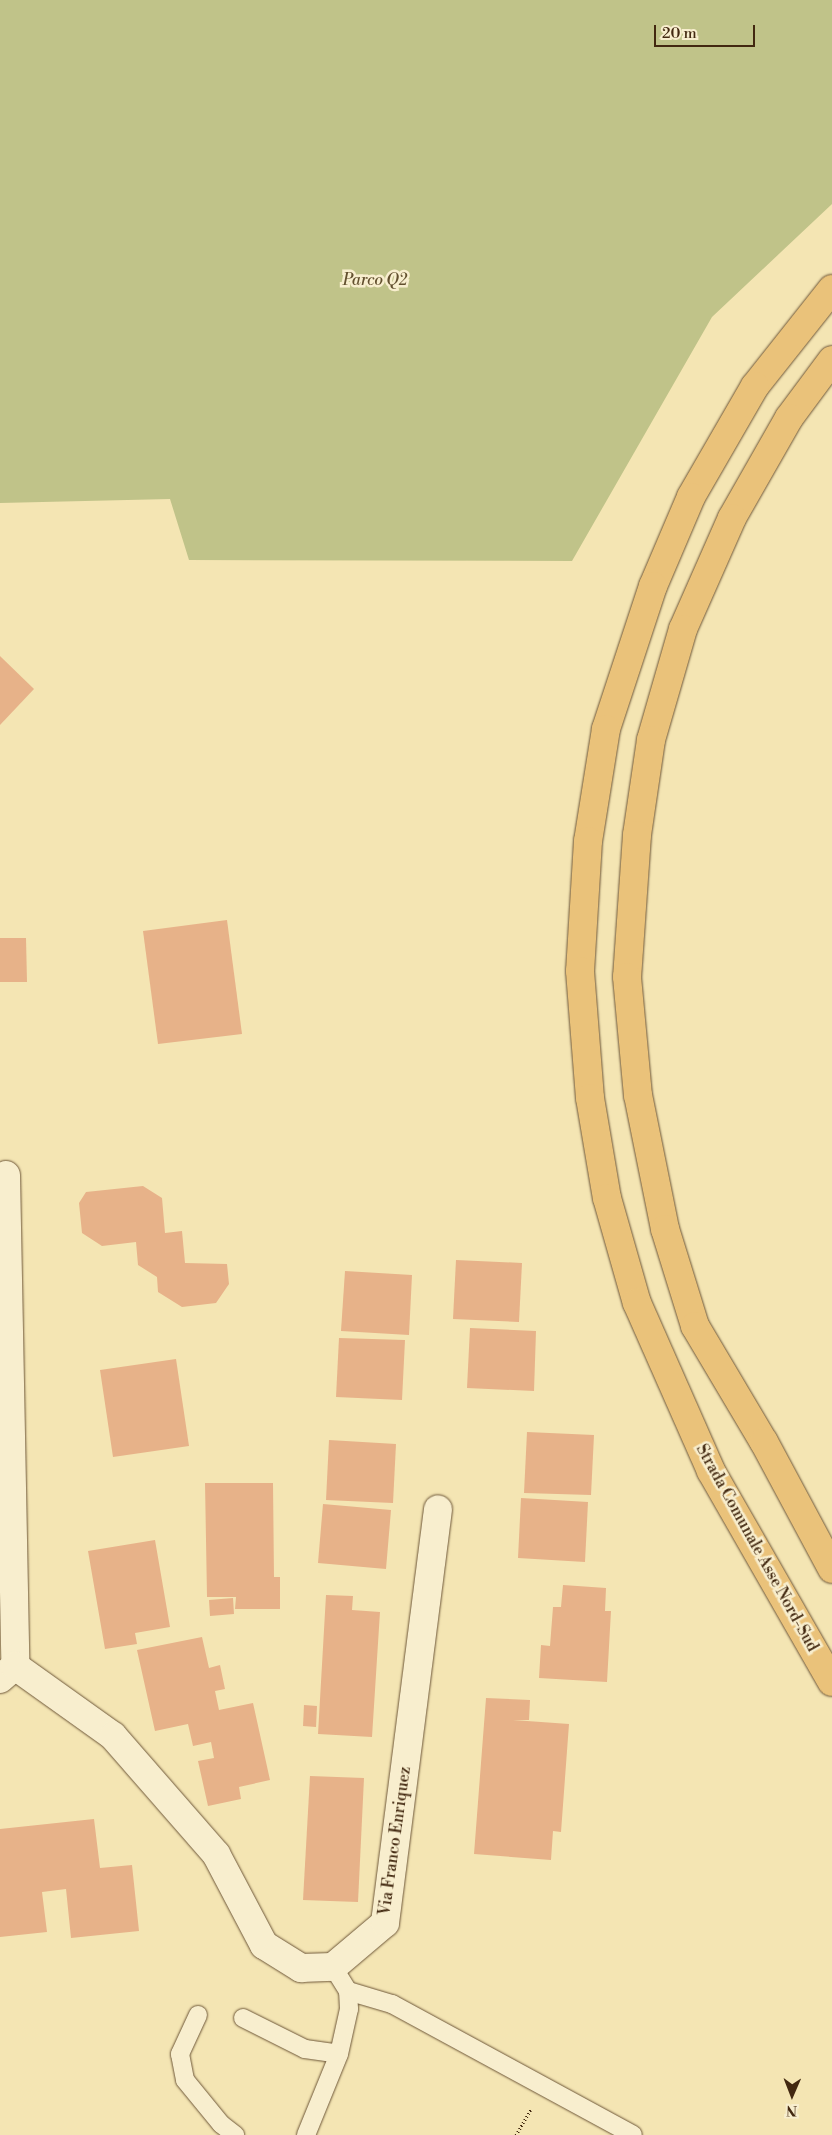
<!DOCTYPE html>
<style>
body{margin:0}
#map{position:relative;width:832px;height:2135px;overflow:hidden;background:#f4e5b3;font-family:"Libre Bodoni",serif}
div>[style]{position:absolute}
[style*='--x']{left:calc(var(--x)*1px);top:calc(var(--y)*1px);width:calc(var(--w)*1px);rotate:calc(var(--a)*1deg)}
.green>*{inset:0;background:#c0c389}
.building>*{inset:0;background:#e7b289}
.path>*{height:3px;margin-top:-1.5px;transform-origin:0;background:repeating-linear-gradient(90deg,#422810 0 1px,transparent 0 3.5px)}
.roads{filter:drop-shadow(0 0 1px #6e5739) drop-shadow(0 0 1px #6e5739)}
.lane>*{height:18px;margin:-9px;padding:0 9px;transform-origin:9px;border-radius:9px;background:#f8eece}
.street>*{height:28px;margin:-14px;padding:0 14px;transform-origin:14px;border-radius:14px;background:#f8eece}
.highway>*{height:28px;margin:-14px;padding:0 14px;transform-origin:14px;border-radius:14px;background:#eac27a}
span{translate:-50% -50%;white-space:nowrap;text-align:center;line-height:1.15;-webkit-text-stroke:5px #f8eece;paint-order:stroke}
.park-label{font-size:16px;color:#624f2e;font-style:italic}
.street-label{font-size:16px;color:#422810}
.north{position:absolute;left:767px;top:2070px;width:50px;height:50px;-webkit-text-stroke:4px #f8eece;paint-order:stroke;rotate:181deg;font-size:14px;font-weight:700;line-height:20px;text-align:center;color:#422810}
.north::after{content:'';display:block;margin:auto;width:18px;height:22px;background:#422810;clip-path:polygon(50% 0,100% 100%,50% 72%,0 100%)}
.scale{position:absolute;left:654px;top:25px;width:101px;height:22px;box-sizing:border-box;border:2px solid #422810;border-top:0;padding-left:6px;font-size:15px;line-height:18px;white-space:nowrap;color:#422810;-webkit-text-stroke:4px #f8eece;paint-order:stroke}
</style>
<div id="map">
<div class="green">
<div style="clip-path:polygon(0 0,832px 0,832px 204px,712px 317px,572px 561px,189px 560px,170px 499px,0 503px)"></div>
</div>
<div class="building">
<div style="clip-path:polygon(0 656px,34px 689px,0 725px)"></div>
<div style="clip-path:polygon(227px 920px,242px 1034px,158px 1044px,143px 931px)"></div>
<div style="clip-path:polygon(0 938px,26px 938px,27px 982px,0 982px)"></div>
<div style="clip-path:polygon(143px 1186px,162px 1198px,165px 1233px,182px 1231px,185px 1263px,227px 1264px,229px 1284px,216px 1303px,182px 1307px,158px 1292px,157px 1277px,138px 1265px,136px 1242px,102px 1246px,82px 1233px,79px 1203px,86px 1192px)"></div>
<div style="clip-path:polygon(456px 1260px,522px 1263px,519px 1322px,453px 1319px)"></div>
<div style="clip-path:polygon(345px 1271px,412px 1275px,409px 1335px,341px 1331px)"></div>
<div style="clip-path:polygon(470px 1328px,536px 1331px,534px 1391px,467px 1388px)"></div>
<div style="clip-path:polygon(339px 1338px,405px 1340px,402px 1400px,336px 1397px)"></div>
<div style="clip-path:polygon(176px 1359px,189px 1446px,113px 1457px,100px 1370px)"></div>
<div style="clip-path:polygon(527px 1432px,594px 1435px,591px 1495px,524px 1493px)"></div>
<div style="clip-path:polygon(329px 1440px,396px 1444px,393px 1503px,326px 1500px)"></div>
<div style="clip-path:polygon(205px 1483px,273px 1483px,274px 1577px,280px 1577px,280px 1609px,235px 1609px,236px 1597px,207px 1597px)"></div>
<div style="clip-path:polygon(521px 1498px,588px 1502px,585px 1562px,518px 1558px)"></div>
<div style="clip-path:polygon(323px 1504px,391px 1510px,386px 1569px,318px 1563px)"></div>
<div style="clip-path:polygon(155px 1540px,170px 1627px,135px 1633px,137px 1644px,105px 1649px,88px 1551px)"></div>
<div style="clip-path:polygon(563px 1585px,606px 1588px,605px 1611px,611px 1611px,607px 1682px,539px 1678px,541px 1645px,550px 1646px,553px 1607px,561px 1607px)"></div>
<div style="clip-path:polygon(326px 1595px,353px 1596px,352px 1610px,380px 1612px,372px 1737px,318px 1734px)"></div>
<div style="clip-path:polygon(233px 1598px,234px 1614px,210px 1616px,209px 1600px)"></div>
<div style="clip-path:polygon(202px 1637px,209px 1668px,220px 1665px,225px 1689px,215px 1691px,219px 1710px,253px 1703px,270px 1780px,239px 1787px,241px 1799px,208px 1806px,198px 1761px,214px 1758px,211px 1742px,193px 1746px,188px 1724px,155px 1731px,137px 1650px)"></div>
<div style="clip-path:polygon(486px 1698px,530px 1700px,529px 1720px,513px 1720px,569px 1724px,561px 1832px,553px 1831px,551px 1860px,474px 1854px)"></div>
<div style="clip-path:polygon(304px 1705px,317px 1706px,316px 1727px,303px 1726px)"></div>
<div style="clip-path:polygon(310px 1776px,364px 1778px,358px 1902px,303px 1900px)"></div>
<div style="clip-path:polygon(94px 1819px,100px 1868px,132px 1865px,139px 1931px,71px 1938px,66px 1889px,42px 1892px,47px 1932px,0 1937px,0 1829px)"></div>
</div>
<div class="path">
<div style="--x:516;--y:2135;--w:30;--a:-60"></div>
</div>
<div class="roads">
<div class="lane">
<div style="--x:348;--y:1991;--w:46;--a:16.5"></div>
<div style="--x:392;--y:2004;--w:274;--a:28.5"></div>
<div style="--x:198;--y:2015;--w:43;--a:114.8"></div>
<div style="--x:180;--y:2054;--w:26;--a:79"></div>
<div style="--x:185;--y:2080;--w:57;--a:50.7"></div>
<div style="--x:221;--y:2124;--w:18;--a:38"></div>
<div style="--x:243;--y:2018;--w:69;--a:26.6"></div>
<div style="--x:305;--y:2049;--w:34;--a:8"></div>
<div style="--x:306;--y:2135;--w:87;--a:-67.8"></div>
<div style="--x:339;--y:2054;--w:46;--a:-77.5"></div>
<div style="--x:349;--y:2009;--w:18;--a:-93"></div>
<div style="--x:348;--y:1991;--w:28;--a:-122"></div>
</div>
<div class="street">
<div style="--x:6;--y:1175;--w:491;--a:88.9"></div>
<div style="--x:0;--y:1679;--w:20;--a:-41"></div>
<div style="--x:15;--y:1666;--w:120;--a:35.5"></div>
<div style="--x:113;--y:1736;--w:157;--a:48.9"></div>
<div style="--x:216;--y:1854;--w:103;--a:62.2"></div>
<div style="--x:264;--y:1945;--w:44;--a:31.9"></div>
<div style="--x:301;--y:1968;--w:32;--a:-2"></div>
<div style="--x:333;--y:1967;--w:68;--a:-40.2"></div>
<div style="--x:385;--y:1923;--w:417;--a:-82.7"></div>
</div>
<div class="highway">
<div style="--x:832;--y:289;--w:124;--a:128.4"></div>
<div style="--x:755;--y:386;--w:128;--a:120"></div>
<div style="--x:691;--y:497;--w:97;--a:113.1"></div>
<div style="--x:653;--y:586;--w:151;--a:108.2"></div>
<div style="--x:606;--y:729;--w:113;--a:99.1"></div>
<div style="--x:588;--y:841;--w:130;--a:93.5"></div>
<div style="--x:580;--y:971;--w:127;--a:85.5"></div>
<div style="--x:590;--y:1098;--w:101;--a:80.4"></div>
<div style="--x:607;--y:1198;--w:109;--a:74.1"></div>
<div style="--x:637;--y:1303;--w:184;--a:66.2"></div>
<div style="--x:711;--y:1471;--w:243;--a:60.2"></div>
<div style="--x:832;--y:360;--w:72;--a:126.6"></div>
<div style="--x:789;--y:418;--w:115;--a:119.7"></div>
<div style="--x:732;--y:518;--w:121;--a:113.8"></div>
<div style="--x:683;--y:629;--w:116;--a:106.1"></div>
<div style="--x:651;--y:740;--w:96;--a:98.4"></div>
<div style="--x:637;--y:835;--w:142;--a:94"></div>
<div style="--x:627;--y:977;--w:119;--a:84.7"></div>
<div style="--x:638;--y:1095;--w:137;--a:78.6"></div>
<div style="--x:665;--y:1229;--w:102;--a:72.8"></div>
<div style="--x:695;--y:1326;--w:135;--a:59.3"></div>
<div style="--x:764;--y:1442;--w:144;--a:61.8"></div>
</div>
</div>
<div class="park-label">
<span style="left:375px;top:280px">Parco Q2</span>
</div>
<div class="street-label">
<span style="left:757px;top:1548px;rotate:61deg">Strada Comunale Asse Nord-Sud</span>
<span style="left:395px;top:1841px;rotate:-82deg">Via Franco Enriquez</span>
</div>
<div class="north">N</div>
<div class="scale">20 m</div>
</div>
